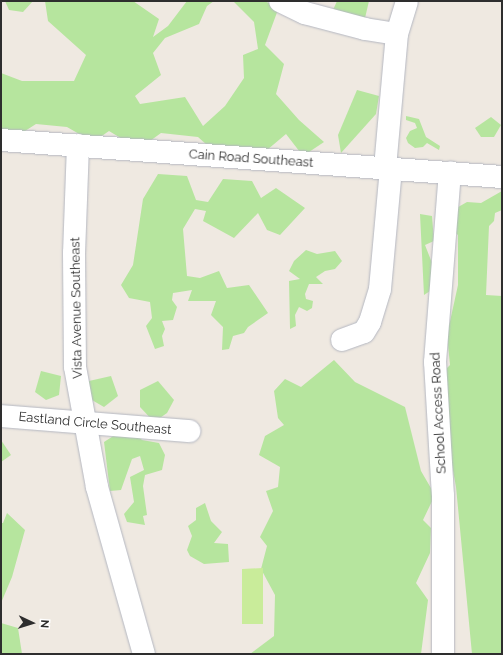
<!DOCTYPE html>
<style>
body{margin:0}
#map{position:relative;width:503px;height:655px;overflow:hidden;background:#efe9e1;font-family:Raleway,sans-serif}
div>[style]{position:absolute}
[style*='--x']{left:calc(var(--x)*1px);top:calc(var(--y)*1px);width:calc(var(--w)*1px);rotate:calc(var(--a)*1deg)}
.green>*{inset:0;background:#b6e59e}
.pitch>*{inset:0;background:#c9ec9a}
.roads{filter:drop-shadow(0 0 1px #b4b7c1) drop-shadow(0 0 1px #b4b7c1)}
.minor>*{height:22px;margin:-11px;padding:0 11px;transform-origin:11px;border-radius:11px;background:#fff}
span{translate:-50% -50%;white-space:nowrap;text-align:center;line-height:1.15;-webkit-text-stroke:3.5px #fff;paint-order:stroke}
.street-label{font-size:13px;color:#2e2e2e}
.frame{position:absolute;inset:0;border:2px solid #2e2e2e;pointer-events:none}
.north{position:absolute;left:12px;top:603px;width:40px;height:40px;-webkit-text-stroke:3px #fff;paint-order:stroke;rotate:94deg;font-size:11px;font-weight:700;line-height:16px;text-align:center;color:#2e2e2e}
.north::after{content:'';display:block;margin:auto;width:14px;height:18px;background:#2e2e2e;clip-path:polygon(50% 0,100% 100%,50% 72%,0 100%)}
</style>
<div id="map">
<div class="green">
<div style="clip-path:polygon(5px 1px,33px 1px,23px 12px,9px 10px)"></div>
<div style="clip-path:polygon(45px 1px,133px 1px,159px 19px,153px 37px,168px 26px,187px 1px,214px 1px,207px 6px,199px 24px,165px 38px,153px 53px,161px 75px,135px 96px,140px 104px,185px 97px,203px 126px,225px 106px,244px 78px,243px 55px,258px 49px,254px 22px,233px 1px,264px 1px,279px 7px,265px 45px,284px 64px,276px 94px,299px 120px,324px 142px,303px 156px,286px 134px,267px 150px,216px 153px,198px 137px,161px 133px,139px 149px,109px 131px,93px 142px,67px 127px,36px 124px,14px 138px,1px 137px,1px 73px,22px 81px,74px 81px,86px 55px,48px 21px)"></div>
<div style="clip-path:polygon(337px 1px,369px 1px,365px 18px,333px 10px)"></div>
<div style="clip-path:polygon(357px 90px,379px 96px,376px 114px,341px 153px,338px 135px)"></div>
<div style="clip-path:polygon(406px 116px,419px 119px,426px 137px,440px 146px,439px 150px,427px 143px,423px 147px,415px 148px,408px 143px,406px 138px,410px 131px,417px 128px,415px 123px,406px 120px)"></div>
<div style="clip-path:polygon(491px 117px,501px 125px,494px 137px,481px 137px,475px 128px)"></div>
<div style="clip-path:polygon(158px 174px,187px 176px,196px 200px,208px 202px,223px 179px,252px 181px,261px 198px,276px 188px,305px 208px,280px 235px,267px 230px,258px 213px,234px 238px,203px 221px,206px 211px,195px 209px,183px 229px,187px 276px,200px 278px,219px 271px,227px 288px,249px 285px,268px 313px,248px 327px,244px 333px,233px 336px,229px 349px,222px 350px,223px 327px,211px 315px,216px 301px,188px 301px,192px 290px,173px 293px,172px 300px,177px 307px,173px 320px,162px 321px,165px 329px,162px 336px,164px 346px,155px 349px,146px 326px,152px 318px,150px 302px,129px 298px,121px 285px,133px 265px,143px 199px)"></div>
<div style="clip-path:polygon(502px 191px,502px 210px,495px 213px,494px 221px,489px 226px,486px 295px,502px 296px,502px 654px,472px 654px,456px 487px,445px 427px,445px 370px,450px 365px,447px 335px,458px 285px,458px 235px,450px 228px,453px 210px,467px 202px,481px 203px)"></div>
<div style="clip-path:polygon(420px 214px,432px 216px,434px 241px,425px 245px,434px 268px,430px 291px,424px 295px)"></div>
<div style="clip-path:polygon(306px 250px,317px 254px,335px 251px,342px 261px,335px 269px,325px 271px,316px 277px,323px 284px,309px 284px,305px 294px,306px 299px,313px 301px,312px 308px,307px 311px,299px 307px,295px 315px,296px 326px,290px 329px,289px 281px,300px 279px,289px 271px,294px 261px)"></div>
<div style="clip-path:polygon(334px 360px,355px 382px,405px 407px,421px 471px,435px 495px,423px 520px,431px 528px,430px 553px,416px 583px,428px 600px,421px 654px,250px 654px,274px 636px,275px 595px,261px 569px,267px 546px,260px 537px,273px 511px,266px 491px,278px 487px,280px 467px,259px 455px,265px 436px,284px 425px,278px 418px,274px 391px,285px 379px,301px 387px)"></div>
<div style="clip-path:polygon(41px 371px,61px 376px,59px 395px,46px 400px,35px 392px)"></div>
<div style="clip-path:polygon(111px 376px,118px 396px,104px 407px,85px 396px,89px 381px)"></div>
<div style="clip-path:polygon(158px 381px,174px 400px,167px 413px,154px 422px,140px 407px,140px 390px)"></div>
<div style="clip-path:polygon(134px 432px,142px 440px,159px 443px,165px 455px,162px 470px,145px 475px,143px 486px,147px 515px,143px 516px,145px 525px,127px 522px,124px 514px,134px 502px,130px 477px,144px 470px,140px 456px,132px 459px,121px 490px,110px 491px,104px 442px,118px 433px)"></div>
<div style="clip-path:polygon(1px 440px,11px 455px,1px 462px)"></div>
<div style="clip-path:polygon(205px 503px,211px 521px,222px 532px,214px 543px,228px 544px,229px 562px,204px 564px,190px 556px,187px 550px,192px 536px,188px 526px,196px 520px,196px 508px)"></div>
<div style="clip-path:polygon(7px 513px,25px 530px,12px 577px,1px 603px,1px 523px,3px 523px)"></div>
<div style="clip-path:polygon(1px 623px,18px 628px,22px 654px,1px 654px)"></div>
</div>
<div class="pitch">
<div style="clip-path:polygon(263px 568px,263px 624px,242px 624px,242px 569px)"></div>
</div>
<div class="roads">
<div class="minor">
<div style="--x:280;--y:1;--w:28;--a:26"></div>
<div style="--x:305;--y:13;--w:62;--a:14.9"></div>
<div style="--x:365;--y:29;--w:32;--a:9"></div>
<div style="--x:1;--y:140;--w:502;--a:4.22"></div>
<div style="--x:78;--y:145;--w:108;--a:92.1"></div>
<div style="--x:74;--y:253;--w:114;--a:89.5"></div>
<div style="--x:75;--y:367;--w:122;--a:79.6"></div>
<div style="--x:97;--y:487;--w:173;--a:74.3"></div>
<div style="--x:385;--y:168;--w:135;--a:-84.9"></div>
<div style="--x:397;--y:34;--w:34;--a:-73"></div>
<div style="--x:342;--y:340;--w:23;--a:-20"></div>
<div style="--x:364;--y:332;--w:12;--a:-59"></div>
<div style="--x:370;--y:322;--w:34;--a:-73"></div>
<div style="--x:380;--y:289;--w:121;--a:-84.8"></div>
<div style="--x:1;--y:416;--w:189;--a:4.6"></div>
<div style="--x:443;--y:654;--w:158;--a:-90"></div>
<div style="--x:443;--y:496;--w:134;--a:-93.4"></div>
<div style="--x:435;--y:362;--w:190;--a:-85.5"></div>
</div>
</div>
<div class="street-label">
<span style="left:251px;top:159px;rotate:4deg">Cain Road Southeast</span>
<span style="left:77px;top:308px;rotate:-91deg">Vista Avenue Southeast</span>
<span style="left:439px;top:413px;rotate:-93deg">School Access Road</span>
<span style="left:95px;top:424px;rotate:5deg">Eastland Circle Southeast</span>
</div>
<div class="frame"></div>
<div class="north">N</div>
</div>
